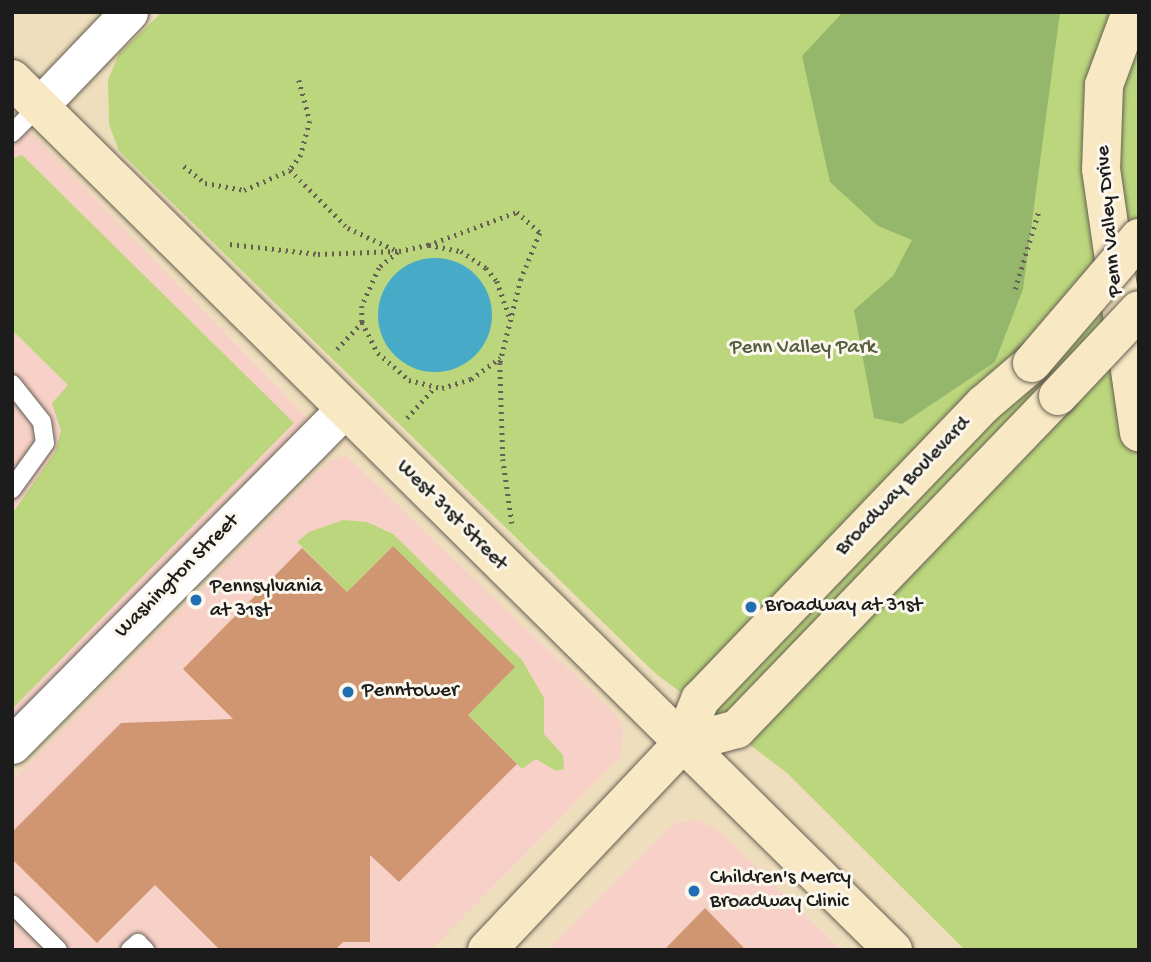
<!DOCTYPE html>
<style>
body{margin:0}
#map{position:relative;width:1151px;height:962px;overflow:hidden;background:#efdebd;font-family:"Gochi Hand",sans-serif}
div>[style]{position:absolute}
[style*='--x']{left:calc(var(--x)*1px);top:calc(var(--y)*1px);width:calc(var(--w)*1px);rotate:calc(var(--a)*1deg)}
.built>*{inset:0;background:#f7d1c8}
.green>*{inset:0;background:#bbd67c}
.forest>*{inset:0;background:#94b76c}
.water>*{inset:0;background:#47abc7}
.round{border-radius:50%}
.building>*{inset:0;background:#d09672}
.path>*{height:4.5px;margin-top:-2.25px;transform-origin:0;background:repeating-linear-gradient(90deg,#666054 0 2px,transparent 0 7px)}
.roads{filter:drop-shadow(0 0 2px #666054) drop-shadow(0 0 2px #666054)}
.lane>*{height:18px;margin:-9px;padding:0 9px;transform-origin:9px;border-radius:9px;background:#fff}
.street>*{height:37px;margin:-18.5px;padding:0 18.5px;transform-origin:18.5px;border-radius:18.5px;background:#fff}
.secondary>*{height:38px;margin:-19px;padding:0 19px;transform-origin:19px;border-radius:19px;background:#f8e8c3}
.bridges{filter:drop-shadow(0 0 2px #666054) drop-shadow(0 0 2px #666054)}
.secondary-bridge>*{height:38px;margin:-19px;padding:0 19px;transform-origin:19px;border-radius:19px;background:#f8e8c3}
.dots>*{width:19px;height:19px;translate:-50% -50%;box-sizing:border-box;border:4px solid #fbf7ec;border-radius:50%}
span{translate:-50% -50%;white-space:nowrap;text-align:center;line-height:1.15;-webkit-text-stroke:6px #fbf7ec;paint-order:stroke}
.street-label{font-size:21px;color:#1c1c1c}
.park-label{font-size:21px;color:#545d3e}
.poi-label{font-size:21px;color:#1c1c1c}
.left{translate:0 -50%;text-align:left}
.frame{position:absolute;inset:0;border:14px solid #1c1c1c;pointer-events:none}
</style>
<div id="map">
<div class="built">
<div style="clip-path:polygon(12px 113px,311px 422px,12px 726px)"></div>
<div style="clip-path:polygon(345px 455px,615px 714px,623px 727px,621px 756px,431px 950px,12px 950px,12px 781px,310px 479px,330px 461px)"></div>
<div style="clip-path:polygon(698px 820px,721px 832px,841px 950px,548px 950px,664px 833px,677px 823px)"></div>
</div>
<div class="green">
<div style="clip-path:polygon(162px 12px,1139px 12px,1139px 950px,965px 950px,787px 773px,655px 673px,119px 151px,109px 124px,108px 80px,119px 54px)"></div>
<div style="clip-path:polygon(22px 155px,294px 423px,12px 709px,12px 514px,55px 452px,61px 431px,52px 403px,68px 385px,12px 330px,12px 159px)"></div>
<div style="clip-path:polygon(343px 520px,367px 522px,393px 534px,522px 660px,544px 698px,544px 734px,563px 755px,564px 769px,556px 771px,536px 759px,522px 769px,468px 715px,393px 546px,347px 592px,297px 542px,309px 532px)"></div>
</div>
<div class="forest">
<div style="clip-path:polygon(843px 12px,1060px 12px,1023px 289px,995px 362px,902px 424px,874px 418px,854px 310px,893px 276px,912px 240px,878px 226px,830px 182px,802px 56px)"></div>
</div>
<div class="water">
<div class="round" style="left:378px;top:258px;width:114px;height:114px"></div>
</div>
<div class="building">
<div style="clip-path:polygon(393px 546px,515px 667px,468px 715px,517px 764px,399px 882px,370px 855px,370px 942px,343px 942px,335px 950px,220px 950px,155px 885px,97px 943px,12px 859px,12px 832px,121px 723px,233px 719px,183px 669px,302px 548px,347px 592px)"></div>
<div style="clip-path:polygon(705px 908px,746px 950px,664px 950px)"></div>
</div>
<div class="path">
<div style="--x:299;--y:80;--w:42;--a:75"></div>
<div style="--x:310;--y:121;--w:35;--a:105"></div>
<div style="--x:301;--y:155;--w:19;--a:126"></div>
<div style="--x:290;--y:170;--w:82;--a:45"></div>
<div style="--x:348;--y:228;--w:52;--a:25.1"></div>
<div style="--x:184;--y:166;--w:27;--a:39"></div>
<div style="--x:205;--y:183;--w:40;--a:10"></div>
<div style="--x:244;--y:190;--w:50;--a:-23.5"></div>
<div style="--x:230;--y:244;--w:89;--a:6.5"></div>
<div style="--x:318;--y:254;--w:81;--a:-2.1"></div>
<div style="--x:399;--y:251;--w:30;--a:-12"></div>
<div style="--x:428;--y:245;--w:95;--a:-20.3"></div>
<div style="--x:517;--y:212;--w:31;--a:42"></div>
<div style="--x:540;--y:233;--w:50;--a:112.4"></div>
<div style="--x:521;--y:279;--w:87;--a:104"></div>
<div style="--x:500;--y:363;--w:96;--a:88.2"></div>
<div style="--x:503;--y:459;--w:65;--a:82"></div>
<div style="--x:429;--y:245;--w:33;--a:11"></div>
<div style="--x:461;--y:251;--w:30;--a:34"></div>
<div style="--x:486;--y:268;--w:17;--a:50"></div>
<div style="--x:497;--y:281;--w:37;--a:71"></div>
<div style="--x:398;--y:252;--w:25;--a:140"></div>
<div style="--x:379;--y:268;--w:42;--a:114.1"></div>
<div style="--x:362;--y:306;--w:16;--a:90"></div>
<div style="--x:362;--y:322;--w:35;--a:63"></div>
<div style="--x:378;--y:353;--w:41;--a:41.1"></div>
<div style="--x:409;--y:380;--w:34;--a:14"></div>
<div style="--x:442;--y:388;--w:30;--a:-17"></div>
<div style="--x:471;--y:379;--w:36;--a:-36"></div>
<div style="--x:1015;--y:289;--w:83;--a:-73.1"></div>
<div style="--x:337;--y:349;--w:37;--a:-47"></div>
<div style="--x:407;--y:418;--w:40;--a:-48"></div>
</div>
<div class="roads">
<div class="lane">
<div style="--x:12;--y:133;--w:38;--a:-45"></div>
<div style="--x:12;--y:384;--w:48;--a:51.7"></div>
<div style="--x:42;--y:422;--w:21;--a:82"></div>
<div style="--x:45;--y:443;--w:57;--a:125.7"></div>
<div style="--x:12;--y:904;--w:65;--a:45"></div>
<div style="--x:130;--y:950;--w:11;--a:-41"></div>
<div style="--x:138;--y:943;--w:10;--a:45"></div>
</div>
<div class="street">
<div style="--x:39;--y:106;--w:130;--a:-46.2"></div>
<div style="--x:12;--y:745;--w:471;--a:-45.3"></div>
</div>
<div class="secondary">
<div style="--x:1131;--y:12;--w:78;--a:110.3"></div>
<div style="--x:1104;--y:85;--w:84;--a:92"></div>
<div style="--x:1101;--y:169;--w:266;--a:81.8"></div>
<div style="--x:12;--y:79;--w:1239;--a:44.67"></div>
<div style="--x:682;--y:744;--w:57;--a:-15.3"></div>
<div style="--x:737;--y:729;--w:463;--a:-46.1"></div>
<div style="--x:487;--y:950;--w:284;--a:-46.6"></div>
<div style="--x:682;--y:744;--w:48;--a:-67.8"></div>
<div style="--x:700;--y:700;--w:410;--a:-46.2"></div>
<div style="--x:984;--y:404;--w:63;--a:-40.5"></div>
</div>
</div>
<div class="bridges">
<div class="secondary-bridge">
<div style="--x:1032;--y:363;--w:165;--a:-49.4"></div>
<div style="--x:1058;--y:396;--w:118;--a:-46.7"></div>
</div>
</div>
<div class="dots">
<div style="left:196px;top:600px;background:#1f6fb2"></div>
<div style="left:751px;top:607px;background:#1f6fb2"></div>
<div style="left:348px;top:692px;background:#1f6fb2"></div>
<div style="left:694px;top:891px;background:#1f6fb2"></div>
</div>
<div class="street-label">
<span style="left:1111px;top:221px;rotate:-95deg">Penn Valley Drive</span>
<span style="left:904px;top:487px;rotate:-46deg">Broadway Boulevard</span>
<span style="left:451px;top:516px;rotate:45deg">West 31st Street</span>
<span style="left:178px;top:577px;rotate:-45deg">Washington Street</span>
</div>
<div class="park-label">
<span style="left:803px;top:349px">Penn Valley Park</span>
</div>
<div class="poi-label">
<span class="left" style="left:210px;top:600px">Pennsylvania<br>at 31st</span>
<span class="left" style="left:765px;top:607px">Broadway at 31st</span>
<span class="left" style="left:362px;top:692px">Penntower</span>
<span class="left" style="left:710px;top:891px">Children's Mercy<br>Broadway Clinic</span>
</div>
<div class="frame"></div>
</div>
